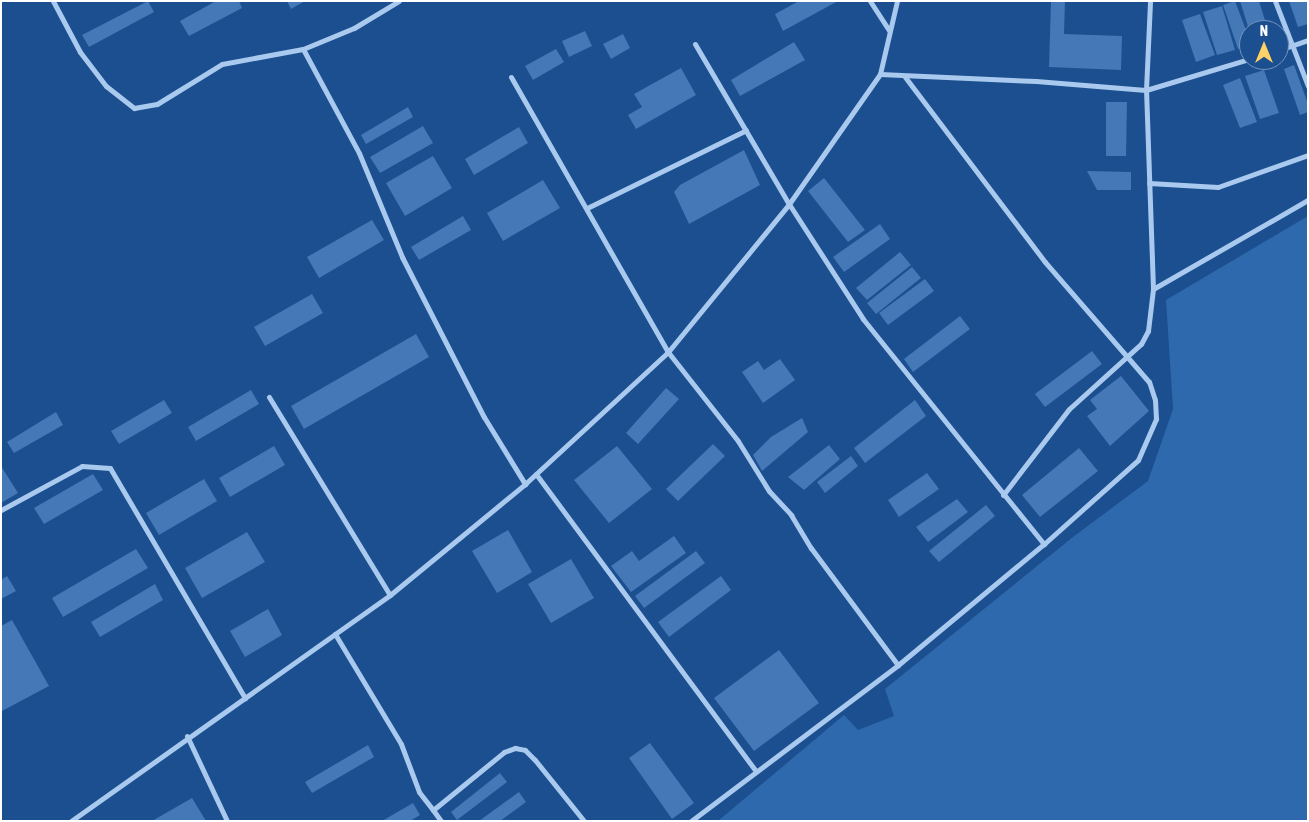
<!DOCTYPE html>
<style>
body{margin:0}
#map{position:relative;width:1309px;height:822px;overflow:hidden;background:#1b4f8f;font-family:"Asap Condensed",sans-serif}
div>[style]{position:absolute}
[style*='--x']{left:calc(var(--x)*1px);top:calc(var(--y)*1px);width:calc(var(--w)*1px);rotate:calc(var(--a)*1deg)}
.green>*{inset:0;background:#2e69ad}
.building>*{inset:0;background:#4478b7}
.street>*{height:5px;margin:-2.5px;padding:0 2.5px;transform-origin:2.5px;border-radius:2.5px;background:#a9c9ee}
span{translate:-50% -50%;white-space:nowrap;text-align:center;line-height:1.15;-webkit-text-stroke:5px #1b4f8f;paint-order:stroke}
.frame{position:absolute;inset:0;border:2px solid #fff;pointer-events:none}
.north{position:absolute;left:1239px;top:20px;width:50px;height:50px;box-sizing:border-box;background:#1b4f8f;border:1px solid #7695bc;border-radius:50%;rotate:0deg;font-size:14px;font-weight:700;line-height:20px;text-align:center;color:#fff}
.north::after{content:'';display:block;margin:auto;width:18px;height:22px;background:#ffd166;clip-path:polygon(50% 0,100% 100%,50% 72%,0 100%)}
</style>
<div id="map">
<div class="green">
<div style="clip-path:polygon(1308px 216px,1308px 821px,718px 821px,844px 715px,858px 730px,894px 716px,885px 689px,1073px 537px,1148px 481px,1173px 409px,1166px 300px)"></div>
</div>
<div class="building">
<div style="clip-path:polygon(148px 1px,154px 12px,89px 47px,82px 35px)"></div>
<div style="clip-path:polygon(216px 1px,239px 1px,242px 8px,189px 36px,180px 21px)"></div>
<div style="clip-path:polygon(287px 1px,305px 1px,291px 9px)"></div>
<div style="clip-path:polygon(799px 1px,838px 1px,783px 31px,775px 14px)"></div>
<div style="clip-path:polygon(1051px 1px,1065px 1px,1064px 34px,1122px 36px,1121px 70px,1049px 67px)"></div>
<div style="clip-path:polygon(1235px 1px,1249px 38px,1249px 46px,1238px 49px,1223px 5px)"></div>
<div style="clip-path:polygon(1240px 1px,1259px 1px,1268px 30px,1249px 30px)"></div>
<div style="clip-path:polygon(1289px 1px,1308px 1px,1308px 24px,1298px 27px)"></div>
<div style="clip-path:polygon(1222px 6px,1235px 50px,1217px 55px,1203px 12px)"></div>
<div style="clip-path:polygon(1200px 14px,1215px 55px,1196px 62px,1182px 20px)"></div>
<div style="clip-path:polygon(585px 31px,592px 46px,569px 57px,562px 41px)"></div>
<div style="clip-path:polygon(623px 34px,630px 48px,611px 59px,603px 44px)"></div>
<div style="clip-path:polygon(794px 42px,805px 60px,740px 96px,731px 80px)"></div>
<div style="clip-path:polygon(556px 49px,564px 62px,533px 80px,525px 66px)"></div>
<div style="clip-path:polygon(1294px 65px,1308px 104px,1308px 112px,1300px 115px,1284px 69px)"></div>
<div style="clip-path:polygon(681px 68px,696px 95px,636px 129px,628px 115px,642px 107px,634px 94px)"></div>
<div style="clip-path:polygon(1264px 70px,1279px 113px,1260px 119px,1245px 76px)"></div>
<div style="clip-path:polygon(1240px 78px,1257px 122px,1240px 128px,1223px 85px)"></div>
<div style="clip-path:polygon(1106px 102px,1127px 102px,1126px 156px,1106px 156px)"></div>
<div style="clip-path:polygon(408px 107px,413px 117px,366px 144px,361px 135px)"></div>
<div style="clip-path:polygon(423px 126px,433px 143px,380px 173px,370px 157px)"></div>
<div style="clip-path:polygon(519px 127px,528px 143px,474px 175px,465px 159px)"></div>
<div style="clip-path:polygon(744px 150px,760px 185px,689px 224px,674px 192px,680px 185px)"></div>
<div style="clip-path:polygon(433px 156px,452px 188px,405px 216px,386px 183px)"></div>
<div style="clip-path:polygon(1087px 171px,1131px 172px,1131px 190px,1097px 190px)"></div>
<div style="clip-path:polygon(824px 178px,865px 230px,848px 242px,808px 191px)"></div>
<div style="clip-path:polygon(543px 180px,560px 208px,503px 241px,487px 213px)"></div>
<div style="clip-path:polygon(463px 216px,471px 230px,419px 260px,411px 247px)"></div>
<div style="clip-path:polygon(372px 220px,384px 240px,319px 278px,307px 257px)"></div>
<div style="clip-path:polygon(880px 224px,890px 239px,844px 272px,833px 257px)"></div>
<div style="clip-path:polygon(900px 252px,911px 265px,867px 300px,856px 288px)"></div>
<div style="clip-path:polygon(912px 267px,921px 278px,876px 314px,867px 303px)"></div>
<div style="clip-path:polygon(925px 279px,934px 291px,888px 325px,879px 313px)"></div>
<div style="clip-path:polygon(312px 294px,323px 313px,265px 346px,254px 327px)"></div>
<div style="clip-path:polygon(960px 316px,970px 329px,913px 372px,904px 359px)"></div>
<div style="clip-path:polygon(416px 334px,429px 357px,304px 429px,291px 406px)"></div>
<div style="clip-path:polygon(1092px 351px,1102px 364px,1045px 407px,1035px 394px)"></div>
<div style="clip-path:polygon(780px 359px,795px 380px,763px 403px,742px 372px,758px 361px,764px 370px)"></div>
<div style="clip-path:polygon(1121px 376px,1149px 411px,1110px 446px,1087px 416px,1097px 409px,1090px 400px)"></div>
<div style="clip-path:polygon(666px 388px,679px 399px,638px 444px,626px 433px)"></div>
<div style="clip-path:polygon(251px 390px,259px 404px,196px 441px,188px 427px)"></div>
<div style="clip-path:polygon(164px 400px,172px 413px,119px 444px,111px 431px)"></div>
<div style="clip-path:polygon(915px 400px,926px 416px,865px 463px,854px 448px)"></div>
<div style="clip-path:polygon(56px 412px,63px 425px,14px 453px,7px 442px)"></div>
<div style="clip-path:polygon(802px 418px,808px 432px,762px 471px,753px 455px,771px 437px)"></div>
<div style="clip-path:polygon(713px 444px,725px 456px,678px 501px,666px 489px)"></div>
<div style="clip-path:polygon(829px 445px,840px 459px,804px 490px,788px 477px)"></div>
<div style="clip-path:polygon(274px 446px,285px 465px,230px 497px,219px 478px)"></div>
<div style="clip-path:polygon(617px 446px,652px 489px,609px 523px,574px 480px)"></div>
<div style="clip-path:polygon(1079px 448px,1098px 471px,1040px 517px,1022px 495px)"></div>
<div style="clip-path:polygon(851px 456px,858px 466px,825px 493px,817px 482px)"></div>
<div style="clip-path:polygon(1px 466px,18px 493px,1px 503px)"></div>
<div style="clip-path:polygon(927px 473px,939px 489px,899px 517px,888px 500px)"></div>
<div style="clip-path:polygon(93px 474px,103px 490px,44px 524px,34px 508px)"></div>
<div style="clip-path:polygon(204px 479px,217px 501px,159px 535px,146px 513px)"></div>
<div style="clip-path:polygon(957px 499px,968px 512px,928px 542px,916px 527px)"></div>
<div style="clip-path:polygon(986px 505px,995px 516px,939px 562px,929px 551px)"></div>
<div style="clip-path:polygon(508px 530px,532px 572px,497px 593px,472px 551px)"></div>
<div style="clip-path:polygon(247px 532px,265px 562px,202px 598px,185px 568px)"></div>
<div style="clip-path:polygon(674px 536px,686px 553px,631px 592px,611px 566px,632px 551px,639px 561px)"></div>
<div style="clip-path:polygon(136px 549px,148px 568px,63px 617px,52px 598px)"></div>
<div style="clip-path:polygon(696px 551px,705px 563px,644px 608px,635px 596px)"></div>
<div style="clip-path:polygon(571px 559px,594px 598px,551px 623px,528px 584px)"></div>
<div style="clip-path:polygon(7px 576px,16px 591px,1px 599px,1px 580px)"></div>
<div style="clip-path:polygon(721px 576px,731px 590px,669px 637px,658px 622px)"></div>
<div style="clip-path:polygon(155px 584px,163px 600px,100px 637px,91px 622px)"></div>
<div style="clip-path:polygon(268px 609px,282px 635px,245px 657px,230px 631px)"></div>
<div style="clip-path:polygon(12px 620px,49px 686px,2px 711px,1px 626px)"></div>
<div style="clip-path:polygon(779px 650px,819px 703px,754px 751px,714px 698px)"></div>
<div style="clip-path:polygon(650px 743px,694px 803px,672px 819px,629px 758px)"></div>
<div style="clip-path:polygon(368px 745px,374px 757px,312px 793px,305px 782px)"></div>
<div style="clip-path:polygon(500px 773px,507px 782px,457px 820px,451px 812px)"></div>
<div style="clip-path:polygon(519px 792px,526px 802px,500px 821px,479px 821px)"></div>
<div style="clip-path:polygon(192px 798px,206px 821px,152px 821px)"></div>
<div style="clip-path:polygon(413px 803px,420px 815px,410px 821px,382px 821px)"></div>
</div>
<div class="street">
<div style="--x:53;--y:1;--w:58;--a:62.1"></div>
<div style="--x:80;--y:52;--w:43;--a:52.6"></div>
<div style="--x:106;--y:86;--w:36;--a:38"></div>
<div style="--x:134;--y:108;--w:23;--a:-10"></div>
<div style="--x:157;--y:104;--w:76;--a:-31.6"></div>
<div style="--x:222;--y:64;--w:82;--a:-10.5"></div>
<div style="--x:303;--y:49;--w:55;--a:-22.4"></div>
<div style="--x:354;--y:28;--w:52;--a:-31"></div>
<div style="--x:870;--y:1;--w:35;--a:57"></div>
<div style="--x:1275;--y:1;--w:91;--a:68.8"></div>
<div style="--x:695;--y:44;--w:186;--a:59.6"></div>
<div style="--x:789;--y:204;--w:137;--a:57.2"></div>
<div style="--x:863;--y:319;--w:289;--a:51.2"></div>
<div style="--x:303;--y:49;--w:118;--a:61.7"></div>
<div style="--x:359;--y:153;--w:113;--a:67.5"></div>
<div style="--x:402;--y:257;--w:180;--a:62.9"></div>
<div style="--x:484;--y:417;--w:79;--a:58.5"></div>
<div style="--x:1279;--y:50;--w:31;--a:-19"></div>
<div style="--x:880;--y:74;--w:156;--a:2.6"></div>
<div style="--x:1036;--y:81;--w:110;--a:4.7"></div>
<div style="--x:1146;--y:90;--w:108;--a:-16.8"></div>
<div style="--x:511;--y:77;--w:317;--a:60.3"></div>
<div style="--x:668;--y:352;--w:113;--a:51.8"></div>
<div style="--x:738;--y:441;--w:59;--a:58.2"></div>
<div style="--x:769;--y:491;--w:33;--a:47"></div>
<div style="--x:791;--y:515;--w:39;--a:59"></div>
<div style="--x:811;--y:548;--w:146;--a:53.4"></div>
<div style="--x:1149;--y:183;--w:69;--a:3.3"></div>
<div style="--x:1218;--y:187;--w:96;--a:-19.6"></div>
<div style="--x:587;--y:208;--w:177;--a:-26.1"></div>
<div style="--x:1153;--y:289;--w:179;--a:-29.9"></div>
<div style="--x:269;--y:397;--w:232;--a:58.6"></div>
<div style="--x:536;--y:474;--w:368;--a:53.5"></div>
<div style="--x:1003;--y:495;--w:108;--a:-52.5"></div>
<div style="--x:1069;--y:409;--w:97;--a:-42.1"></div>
<div style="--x:1141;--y:344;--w:15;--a:-62"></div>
<div style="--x:1148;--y:331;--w:42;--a:-83.2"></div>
<div style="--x:1153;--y:289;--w:199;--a:-92"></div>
<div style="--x:1146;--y:90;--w:89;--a:-87.4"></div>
<div style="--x:1;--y:510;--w:92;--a:-28.5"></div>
<div style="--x:82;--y:466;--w:28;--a:4"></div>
<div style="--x:110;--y:468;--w:267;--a:59.6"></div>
<div style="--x:335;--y:634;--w:128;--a:59"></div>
<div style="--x:401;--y:744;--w:51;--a:69.4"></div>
<div style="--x:419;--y:792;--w:23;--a:52"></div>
<div style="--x:433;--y:810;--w:92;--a:-39.2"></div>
<div style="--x:504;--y:752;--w:12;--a:-20"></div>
<div style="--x:515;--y:748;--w:10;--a:11"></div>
<div style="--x:525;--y:750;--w:14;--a:45"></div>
<div style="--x:535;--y:760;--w:78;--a:51.2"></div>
<div style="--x:187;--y:736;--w:94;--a:64.8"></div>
<div style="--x:433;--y:810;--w:14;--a:54"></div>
<div style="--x:71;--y:821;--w:391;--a:-35.3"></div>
<div style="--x:390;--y:595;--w:175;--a:-39.4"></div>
<div style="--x:525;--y:484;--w:195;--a:-42.7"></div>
<div style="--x:668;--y:352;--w:191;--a:-50.7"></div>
<div style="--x:789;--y:204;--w:159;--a:-55"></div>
<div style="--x:880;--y:74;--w:75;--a:-76.9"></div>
<div style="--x:691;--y:821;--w:259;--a:-37"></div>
<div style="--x:898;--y:665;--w:190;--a:-39.7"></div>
<div style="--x:1044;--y:544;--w:126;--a:-41.8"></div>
<div style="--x:1138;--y:460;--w:45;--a:-66.3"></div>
<div style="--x:1156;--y:419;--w:19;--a:-93"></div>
<div style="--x:1155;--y:400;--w:19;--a:-108"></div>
<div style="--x:1149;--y:382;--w:159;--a:-130.9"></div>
<div style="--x:1045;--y:262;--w:232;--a:-127.1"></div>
</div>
<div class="frame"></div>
<div class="north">N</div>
</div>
